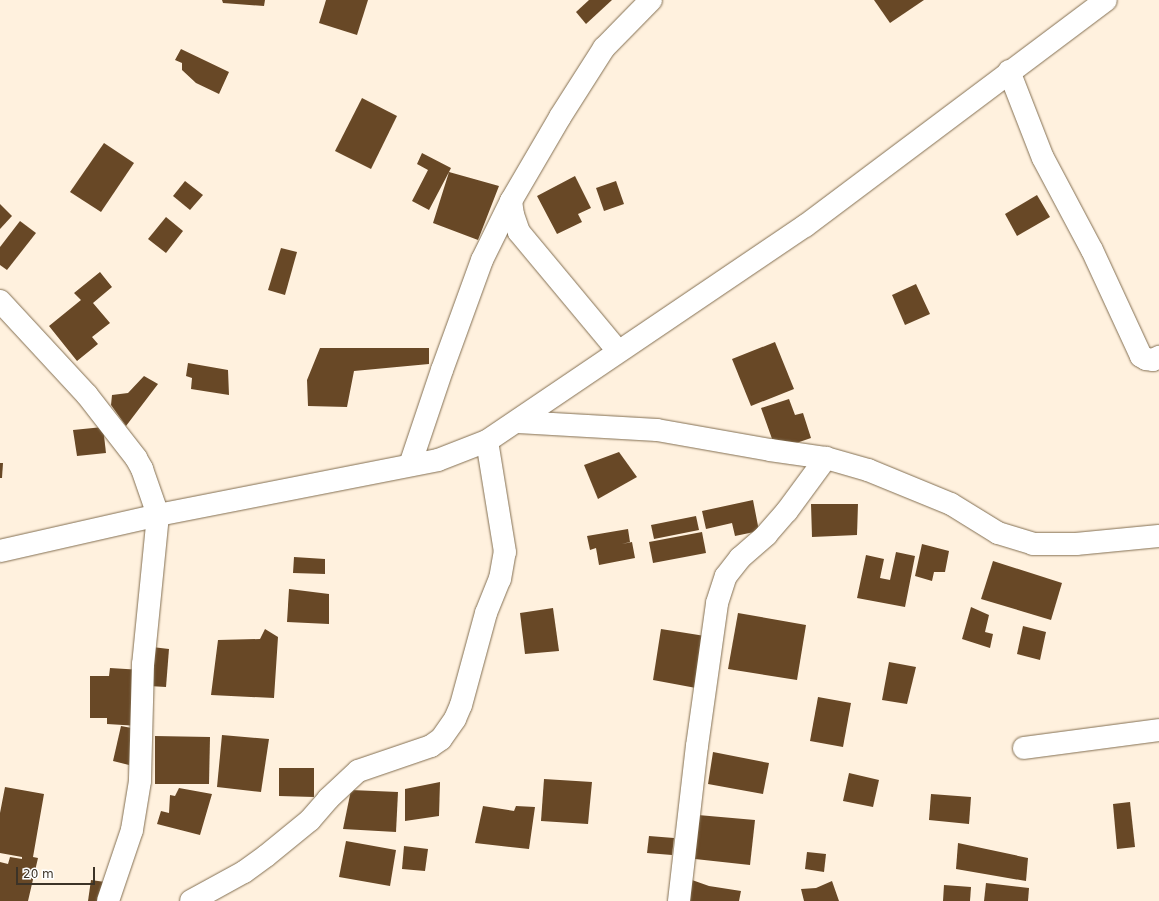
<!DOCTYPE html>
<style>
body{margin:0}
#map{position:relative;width:1159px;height:901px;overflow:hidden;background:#fff1de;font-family:"DejaVu Sans",sans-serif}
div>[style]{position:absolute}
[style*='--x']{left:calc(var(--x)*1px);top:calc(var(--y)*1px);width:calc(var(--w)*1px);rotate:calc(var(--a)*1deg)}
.building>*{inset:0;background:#684826}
.roads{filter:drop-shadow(0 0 1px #836f52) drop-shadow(0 0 1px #836f52)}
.minor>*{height:22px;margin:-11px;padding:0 11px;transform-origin:11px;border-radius:11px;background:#fff}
.major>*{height:22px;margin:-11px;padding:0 11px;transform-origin:11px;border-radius:11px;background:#fff}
span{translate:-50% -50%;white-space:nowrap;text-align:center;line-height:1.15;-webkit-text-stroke:4px #fff;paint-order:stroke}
.scale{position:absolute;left:16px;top:867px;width:79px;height:18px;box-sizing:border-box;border:2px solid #3c3327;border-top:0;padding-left:5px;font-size:12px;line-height:14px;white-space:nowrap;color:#3c3327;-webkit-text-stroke:3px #fff;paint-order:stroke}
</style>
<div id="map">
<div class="building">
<div style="clip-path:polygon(222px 0,265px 0,264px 6px,223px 3px)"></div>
<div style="clip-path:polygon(326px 0,368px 0,357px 35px,319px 23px)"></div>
<div style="clip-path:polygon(589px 0,612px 0,586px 24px,576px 12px)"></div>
<div style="clip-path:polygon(874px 0,924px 0,890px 23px)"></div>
<div style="clip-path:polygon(181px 49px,229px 72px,219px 94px,196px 83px,182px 70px,182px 63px,175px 60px)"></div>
<div style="clip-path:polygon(362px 98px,397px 116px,371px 169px,335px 151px)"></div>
<div style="clip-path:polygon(104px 143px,134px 163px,101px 212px,70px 192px)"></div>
<div style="clip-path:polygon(422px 153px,451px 168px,449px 172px,499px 186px,478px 240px,433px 223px,449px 172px,429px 210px,412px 201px,428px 170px,417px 164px)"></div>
<div style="clip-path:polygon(575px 176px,591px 208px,578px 214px,582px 222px,557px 234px,537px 196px)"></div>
<div style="clip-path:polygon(185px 181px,203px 195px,190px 210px,173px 196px)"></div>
<div style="clip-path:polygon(616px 181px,624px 204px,604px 211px,596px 188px)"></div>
<div style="clip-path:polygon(1037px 195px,1050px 217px,1017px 236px,1005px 214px)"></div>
<div style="clip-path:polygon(0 204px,12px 216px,0 229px)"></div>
<div style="clip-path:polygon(166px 217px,183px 231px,166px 253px,148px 239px)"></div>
<div style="clip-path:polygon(20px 221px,36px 233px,7px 270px,0 265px,0 247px)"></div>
<div style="clip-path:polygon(281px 248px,297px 252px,285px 295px,268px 290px)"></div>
<div style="clip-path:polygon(100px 272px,112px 287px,93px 303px,110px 323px,92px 337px,98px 344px,77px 361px,49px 326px,81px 300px,74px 293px)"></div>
<div style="clip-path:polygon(916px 284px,930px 314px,905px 325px,892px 295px)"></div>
<div style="clip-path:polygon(775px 342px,794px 389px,751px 406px,732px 359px)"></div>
<div style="clip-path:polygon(320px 348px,429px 348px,429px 364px,354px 371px,347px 407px,308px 406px,307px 380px)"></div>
<div style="clip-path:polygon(188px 363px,228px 370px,229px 395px,191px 389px,192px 378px,186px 376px)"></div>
<div style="clip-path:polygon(144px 376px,158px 384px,126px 426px,111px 405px,112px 395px,128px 393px)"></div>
<div style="clip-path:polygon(789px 399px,795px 415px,803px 413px,811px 438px,776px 450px,761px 408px)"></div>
<div style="clip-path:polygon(103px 427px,106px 453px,77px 456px,73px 430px)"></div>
<div style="clip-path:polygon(619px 452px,637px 477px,598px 499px,584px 465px)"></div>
<div style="clip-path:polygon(0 463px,3px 463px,2px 478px,0 478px)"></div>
<div style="clip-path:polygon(753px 500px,759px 531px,735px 536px,732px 523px,706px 529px,702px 511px)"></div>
<div style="clip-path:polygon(811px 504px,858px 504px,857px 535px,812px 537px)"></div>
<div style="clip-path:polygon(696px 516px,699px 530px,654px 539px,651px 525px)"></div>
<div style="clip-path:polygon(628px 529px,630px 542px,622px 544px,632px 542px,635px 558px,599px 565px,596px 548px,590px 550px,587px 536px)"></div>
<div style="clip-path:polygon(702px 532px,706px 553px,653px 563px,649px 542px)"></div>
<div style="clip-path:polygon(922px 544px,949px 551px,945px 572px,934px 572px,932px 581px,915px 576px)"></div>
<div style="clip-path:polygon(896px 552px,915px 556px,905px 607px,857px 598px,866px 555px,884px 559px,880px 578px,890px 580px)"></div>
<div style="clip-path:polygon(294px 557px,325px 559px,325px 574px,293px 573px)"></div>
<div style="clip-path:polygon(993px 561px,1062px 583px,1051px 620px,981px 599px)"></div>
<div style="clip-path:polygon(289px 589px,329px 594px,329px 624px,287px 622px)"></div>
<div style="clip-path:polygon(971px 607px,989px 615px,985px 632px,993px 634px,990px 648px,962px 639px)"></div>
<div style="clip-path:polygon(553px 608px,559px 651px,525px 654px,520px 613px)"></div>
<div style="clip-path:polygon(738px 613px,806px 625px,797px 680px,728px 669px)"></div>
<div style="clip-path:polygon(1023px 626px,1046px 632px,1040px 660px,1017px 654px)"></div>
<div style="clip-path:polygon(265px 629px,278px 637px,274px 698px,211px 695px,218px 640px,260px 639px)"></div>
<div style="clip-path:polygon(661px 629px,705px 636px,696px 688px,653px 680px)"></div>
<div style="clip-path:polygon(152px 647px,169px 649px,166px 687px,149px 686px)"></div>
<div style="clip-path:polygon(889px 662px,916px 667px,907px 704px,882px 700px)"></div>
<div style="clip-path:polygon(110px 668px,142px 670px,139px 726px,107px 724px,107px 718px,90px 718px,90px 676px,109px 676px)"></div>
<div style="clip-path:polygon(818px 697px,851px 703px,843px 747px,810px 741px)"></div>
<div style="clip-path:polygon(121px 726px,137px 729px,129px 765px,113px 761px)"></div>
<div style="clip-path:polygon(222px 735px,269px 739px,261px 792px,217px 787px)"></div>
<div style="clip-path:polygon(155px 736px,210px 737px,209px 784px,155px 784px)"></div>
<div style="clip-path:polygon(713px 752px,769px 763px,763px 794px,708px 784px)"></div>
<div style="clip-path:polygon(279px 768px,314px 768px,314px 797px,279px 796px)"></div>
<div style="clip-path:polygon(849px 773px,879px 780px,873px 807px,843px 801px)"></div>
<div style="clip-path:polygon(544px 779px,592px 782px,588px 824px,541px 821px)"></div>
<div style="clip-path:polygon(440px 782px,439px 816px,405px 821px,405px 789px)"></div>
<div style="clip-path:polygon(5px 787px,44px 794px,33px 857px,38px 858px,28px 901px,0 901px,0 862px,8px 864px,10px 857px,22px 859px,22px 857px,0 853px,0 813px)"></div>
<div style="clip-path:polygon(179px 788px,212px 794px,200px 835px,157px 824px,161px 811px,169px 813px,170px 795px,175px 796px)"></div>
<div style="clip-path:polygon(351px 790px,398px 792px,396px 832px,343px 829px)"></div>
<div style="clip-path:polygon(931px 794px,971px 797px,969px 824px,929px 820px)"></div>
<div style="clip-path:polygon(1130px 802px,1135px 847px,1117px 849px,1113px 804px)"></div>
<div style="clip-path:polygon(483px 806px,514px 811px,516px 806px,535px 807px,529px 849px,475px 843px)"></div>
<div style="clip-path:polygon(698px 815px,755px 820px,750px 865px,695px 859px)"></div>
<div style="clip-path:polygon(649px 836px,674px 838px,672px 855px,647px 853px)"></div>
<div style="clip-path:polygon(346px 841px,396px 850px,390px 886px,339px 877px)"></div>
<div style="clip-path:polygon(958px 843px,1028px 858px,1026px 881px,956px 869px)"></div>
<div style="clip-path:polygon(404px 846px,428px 849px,425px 871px,402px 869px)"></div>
<div style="clip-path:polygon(807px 852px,826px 854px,824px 872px,805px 869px)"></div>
<div style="clip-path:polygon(91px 880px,112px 883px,109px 901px,88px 901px)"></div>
<div style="clip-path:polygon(692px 880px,709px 886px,741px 891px,739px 901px,689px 901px)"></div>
<div style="clip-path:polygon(832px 881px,839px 901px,804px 901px,801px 889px,816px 888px)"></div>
<div style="clip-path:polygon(986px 883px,1029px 888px,1028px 901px,984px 901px)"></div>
<div style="clip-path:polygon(944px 885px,971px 887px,970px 901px,943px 901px)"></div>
</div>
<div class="roads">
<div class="minor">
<div style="--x:1009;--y:71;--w:93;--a:68.7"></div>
<div style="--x:1043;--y:158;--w:104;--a:62"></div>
<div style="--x:1092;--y:250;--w:117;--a:65.2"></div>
<div style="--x:1141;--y:356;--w:6;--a:31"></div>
<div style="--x:1146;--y:359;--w:7;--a:8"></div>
<div style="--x:1153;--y:360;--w:7;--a:-27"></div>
<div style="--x:0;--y:301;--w:128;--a:47.2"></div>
<div style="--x:87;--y:395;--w:80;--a:52.1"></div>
<div style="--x:136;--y:458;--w:13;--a:61"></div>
<div style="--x:142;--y:469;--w:49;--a:70.8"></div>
<div style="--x:158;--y:515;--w:150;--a:95.7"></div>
<div style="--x:143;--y:664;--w:117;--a:91.5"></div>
<div style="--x:140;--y:781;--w:50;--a:99.3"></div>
<div style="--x:132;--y:830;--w:75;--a:108.7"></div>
<div style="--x:618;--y:351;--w:155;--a:-129.8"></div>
<div style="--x:519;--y:232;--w:18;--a:-109"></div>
<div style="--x:513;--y:215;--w:14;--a:-98"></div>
<div style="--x:511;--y:201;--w:97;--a:-59.7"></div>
<div style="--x:560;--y:117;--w:82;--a:-57.5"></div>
<div style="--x:604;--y:48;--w:67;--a:-45.6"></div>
<div style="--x:518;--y:422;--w:139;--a:3.3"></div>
<div style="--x:657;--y:430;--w:115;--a:10"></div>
<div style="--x:770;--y:450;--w:57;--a:8.1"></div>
<div style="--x:826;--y:458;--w:44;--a:15.9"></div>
<div style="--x:868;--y:470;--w:90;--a:22.3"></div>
<div style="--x:951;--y:504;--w:55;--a:31.7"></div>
<div style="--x:998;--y:533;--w:37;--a:17"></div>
<div style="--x:1033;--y:544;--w:43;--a:0"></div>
<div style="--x:1076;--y:544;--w:83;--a:-5.5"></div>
<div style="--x:410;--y:465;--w:100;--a:-71.4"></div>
<div style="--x:442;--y:370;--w:117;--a:-70"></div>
<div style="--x:482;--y:260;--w:66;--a:-63.8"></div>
<div style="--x:1024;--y:748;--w:136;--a:-7.6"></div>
<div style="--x:191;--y:901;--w:60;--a:-28.7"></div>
<div style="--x:244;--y:872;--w:27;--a:-36"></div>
<div style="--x:266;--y:856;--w:57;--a:-39.3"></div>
<div style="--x:310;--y:820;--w:28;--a:-49"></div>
<div style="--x:328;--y:799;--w:41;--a:-43"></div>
<div style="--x:358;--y:771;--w:77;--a:-18.9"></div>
<div style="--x:431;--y:746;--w:12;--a:-35"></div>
<div style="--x:441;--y:739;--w:24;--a:-55"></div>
<div style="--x:455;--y:719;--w:15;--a:-67"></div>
<div style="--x:461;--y:705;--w:95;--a:-74.8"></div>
<div style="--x:486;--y:613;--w:37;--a:-68"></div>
<div style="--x:500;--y:579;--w:27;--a:-80"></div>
<div style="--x:505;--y:552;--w:112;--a:-99.2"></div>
<div style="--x:679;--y:901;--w:156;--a:-83.4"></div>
<div style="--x:697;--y:746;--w:144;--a:-82"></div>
<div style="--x:717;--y:603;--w:28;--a:-72"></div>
<div style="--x:726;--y:576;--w:23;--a:-52"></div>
<div style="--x:740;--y:558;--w:35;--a:-41"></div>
<div style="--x:766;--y:535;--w:32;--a:-49"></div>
<div style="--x:787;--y:511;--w:66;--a:-53.7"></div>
</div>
<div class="major">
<div style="--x:0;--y:551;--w:162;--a:-12.8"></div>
<div style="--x:158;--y:515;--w:285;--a:-11.1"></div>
<div style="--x:438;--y:460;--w:53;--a:-21.2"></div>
<div style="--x:487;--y:441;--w:384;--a:-34.1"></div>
<div style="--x:805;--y:226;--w:376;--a:-36.9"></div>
</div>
</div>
<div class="scale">20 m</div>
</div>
